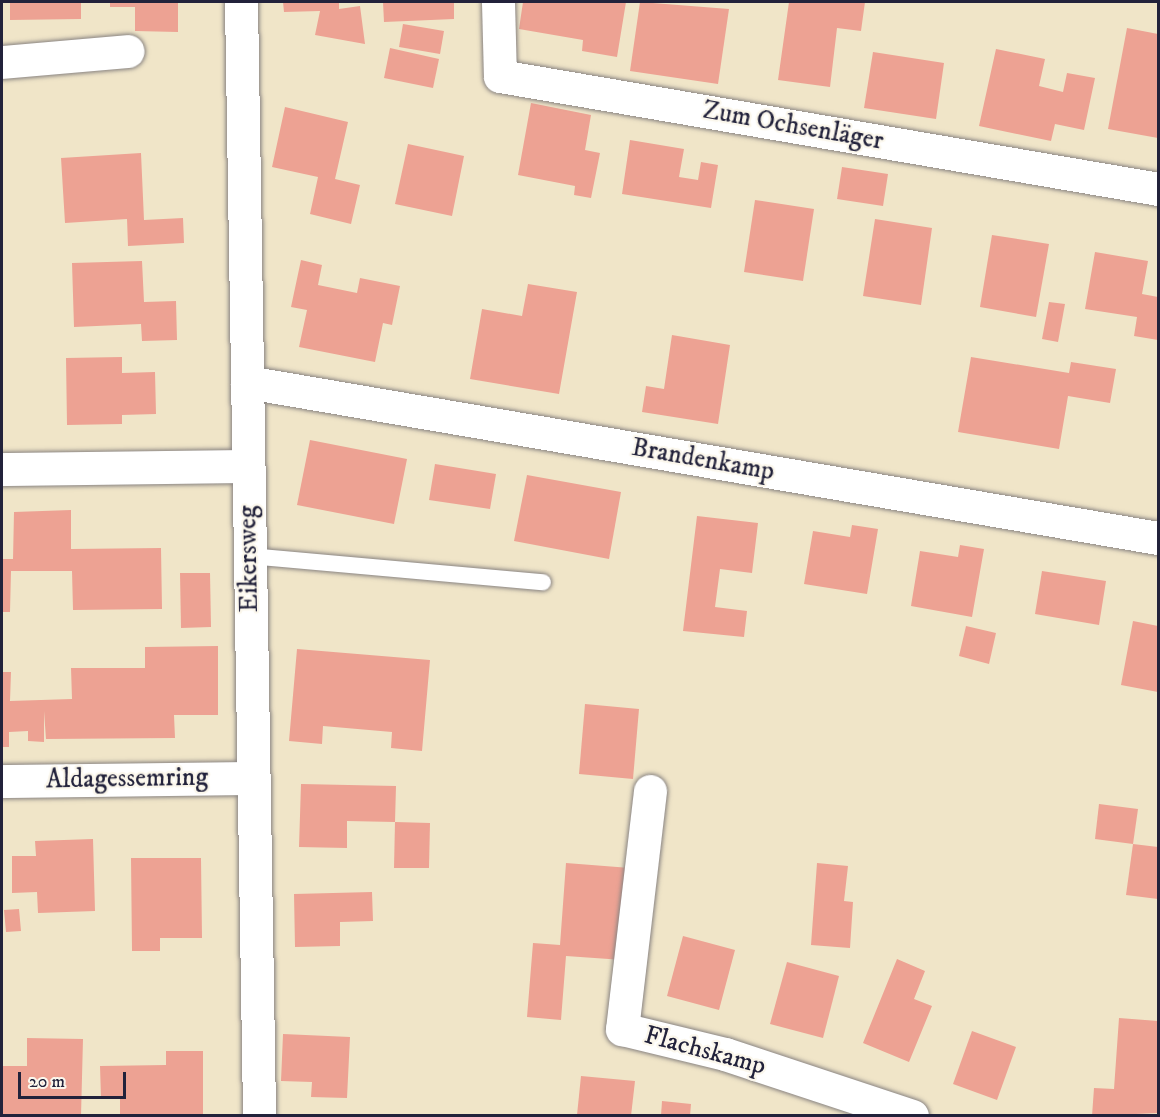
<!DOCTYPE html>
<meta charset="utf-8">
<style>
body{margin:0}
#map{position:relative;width:1160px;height:1117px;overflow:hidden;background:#f0e5c8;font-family:"IM FELL DW Pica",serif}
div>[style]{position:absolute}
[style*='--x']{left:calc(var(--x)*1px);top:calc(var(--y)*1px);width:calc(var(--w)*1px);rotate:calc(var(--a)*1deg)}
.building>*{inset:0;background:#eda293}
.roads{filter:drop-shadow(0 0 2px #898482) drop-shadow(0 0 2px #898482)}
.service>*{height:16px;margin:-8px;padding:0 8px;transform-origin:8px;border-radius:8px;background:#fff}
.minor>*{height:33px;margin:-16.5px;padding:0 16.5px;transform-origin:16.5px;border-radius:16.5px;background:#fff}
span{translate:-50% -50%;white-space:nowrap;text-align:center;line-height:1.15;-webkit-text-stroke:4.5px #fbf7ec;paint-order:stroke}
.street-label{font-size:26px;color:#22223b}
.frame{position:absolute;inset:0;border:3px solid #22223b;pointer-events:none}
.scale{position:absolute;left:18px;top:1072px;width:108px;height:27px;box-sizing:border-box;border:3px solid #22223b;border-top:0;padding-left:8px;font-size:18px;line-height:21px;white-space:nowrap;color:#22223b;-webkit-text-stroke:4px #fbf7ec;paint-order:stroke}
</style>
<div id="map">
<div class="building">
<div style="clip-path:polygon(10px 2px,81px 2px,81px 19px,10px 20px)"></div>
<div style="clip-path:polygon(110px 2px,178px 2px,178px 32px,135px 31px,135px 7px,110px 7px)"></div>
<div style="clip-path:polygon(283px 2px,339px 2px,339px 9px,360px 6px,365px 44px,315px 35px,320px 11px,284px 12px)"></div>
<div style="clip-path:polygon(383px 2px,454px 2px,454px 19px,384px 22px)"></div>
<div style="clip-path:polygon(523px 2px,626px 2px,617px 57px,582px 51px,583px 40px,519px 29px)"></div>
<div style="clip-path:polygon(640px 2px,729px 9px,718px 84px,630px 71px)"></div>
<div style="clip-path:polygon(789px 2px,865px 2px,861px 31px,837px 28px,830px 87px,778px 80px)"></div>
<div style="clip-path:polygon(403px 24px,444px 31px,440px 54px,399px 47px)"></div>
<div style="clip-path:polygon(1127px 28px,1158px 34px,1158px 138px,1108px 129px)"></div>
<div style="clip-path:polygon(390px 48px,439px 59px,433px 88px,384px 78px)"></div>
<div style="clip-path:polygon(996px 49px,1045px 59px,1039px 86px,1063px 92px,1067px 73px,1095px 78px,1084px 130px,1055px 124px,1051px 141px,979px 126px)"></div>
<div style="clip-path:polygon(873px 52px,944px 63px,936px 119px,864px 108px)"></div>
<div style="clip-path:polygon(531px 103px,591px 115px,585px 150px,600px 153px,591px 198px,574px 195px,575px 186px,518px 175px)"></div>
<div style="clip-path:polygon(285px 107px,348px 122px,335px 179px,360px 185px,351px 224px,310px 214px,318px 177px,272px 167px)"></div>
<div style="clip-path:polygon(630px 140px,684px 149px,679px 177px,698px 180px,701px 162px,718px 165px,711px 208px,622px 194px)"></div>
<div style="clip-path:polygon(408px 144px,464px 156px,452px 216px,395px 204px)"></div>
<div style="clip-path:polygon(141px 153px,144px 220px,183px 218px,184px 243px,128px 246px,127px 219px,65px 223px,61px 158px)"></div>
<div style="clip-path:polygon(842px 167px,888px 174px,883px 206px,837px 199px)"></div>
<div style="clip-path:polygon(755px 200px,814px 209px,803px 281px,744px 272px)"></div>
<div style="clip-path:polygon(875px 219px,932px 228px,921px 305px,863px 296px)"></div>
<div style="clip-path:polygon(992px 235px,1049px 244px,1036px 317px,980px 307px)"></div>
<div style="clip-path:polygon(1095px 252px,1148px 261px,1142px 294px,1158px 297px,1158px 340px,1134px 336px,1137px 317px,1085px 309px)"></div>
<div style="clip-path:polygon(301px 260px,322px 265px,318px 285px,357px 293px,360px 278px,400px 286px,392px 325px,383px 323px,375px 362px,299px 347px,307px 310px,291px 307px)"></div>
<div style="clip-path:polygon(142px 261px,144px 302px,176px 301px,177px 340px,142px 341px,141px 324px,74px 327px,72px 263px)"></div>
<div style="clip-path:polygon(528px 284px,577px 292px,559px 394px,470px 379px,482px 309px,522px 316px)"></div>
<div style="clip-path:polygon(1049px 302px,1065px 304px,1058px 342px,1042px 339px)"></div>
<div style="clip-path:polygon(672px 335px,730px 345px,718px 424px,642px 412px,646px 386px,664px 389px)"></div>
<div style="clip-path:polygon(122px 357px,122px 373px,155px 372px,156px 414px,122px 415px,122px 424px,67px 425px,66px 358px)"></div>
<div style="clip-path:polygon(971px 357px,1069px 373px,1071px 362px,1116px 369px,1110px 403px,1068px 396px,1059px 449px,958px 432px)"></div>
<div style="clip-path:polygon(310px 440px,407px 459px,394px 524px,297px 505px)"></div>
<div style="clip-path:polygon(435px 464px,496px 474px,490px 509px,429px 500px)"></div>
<div style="clip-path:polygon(527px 475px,621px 492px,609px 559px,514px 541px)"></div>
<div style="clip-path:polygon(71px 510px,71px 549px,161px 548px,162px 609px,73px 610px,72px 571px,11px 571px,10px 612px,2px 612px,2px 559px,13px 559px,14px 512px)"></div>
<div style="clip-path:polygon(697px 516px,758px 523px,752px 573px,720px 569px,715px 607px,747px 611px,744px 637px,683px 631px)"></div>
<div style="clip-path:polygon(852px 525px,878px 529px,867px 594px,804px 584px,813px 531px,850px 537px)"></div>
<div style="clip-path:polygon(960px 545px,984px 549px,972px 617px,911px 606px,920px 551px,958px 557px)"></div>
<div style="clip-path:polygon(1042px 571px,1106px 581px,1099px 625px,1035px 614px)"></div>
<div style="clip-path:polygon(180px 573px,210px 573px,211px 627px,181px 628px)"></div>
<div style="clip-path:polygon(1133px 621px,1158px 626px,1158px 692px,1121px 685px)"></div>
<div style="clip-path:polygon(966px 626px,996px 633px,989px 664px,959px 656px)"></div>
<div style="clip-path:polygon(218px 646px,218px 715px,174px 715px,175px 738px,46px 739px,44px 711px,44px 742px,28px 741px,28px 731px,9px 732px,9px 747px,2px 747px,2px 672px,11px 672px,10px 701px,72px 699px,71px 668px,145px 668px,145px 647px)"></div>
<div style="clip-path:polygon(297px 649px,430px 660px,422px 751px,391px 748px,392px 732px,323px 726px,322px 744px,289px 741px)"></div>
<div style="clip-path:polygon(585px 704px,639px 709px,633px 779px,579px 774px)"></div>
<div style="clip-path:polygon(301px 784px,396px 786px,395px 822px,347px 821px,347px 848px,299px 847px)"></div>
<div style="clip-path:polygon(1099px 804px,1138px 809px,1133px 844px,1095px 839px)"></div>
<div style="clip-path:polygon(395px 822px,430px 823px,429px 868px,394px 868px)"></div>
<div style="clip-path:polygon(93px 839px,95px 911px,38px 913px,37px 892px,12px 893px,12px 856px,36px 856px,35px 841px)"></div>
<div style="clip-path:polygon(1133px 844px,1158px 847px,1158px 899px,1126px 895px)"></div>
<div style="clip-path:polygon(131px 858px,201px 858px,202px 938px,160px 938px,160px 951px,132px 951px)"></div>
<div style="clip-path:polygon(566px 863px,630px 868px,623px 960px,566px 956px,561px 1020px,527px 1017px,533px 943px,560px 945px)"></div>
<div style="clip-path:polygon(817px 863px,848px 866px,844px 901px,853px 902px,850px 948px,811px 945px)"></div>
<div style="clip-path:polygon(372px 892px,373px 921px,340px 922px,340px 946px,295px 947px,294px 894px)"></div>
<div style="clip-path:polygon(19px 909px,21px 931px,6px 932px,4px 910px)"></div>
<div style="clip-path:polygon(683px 936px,735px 950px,719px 1010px,667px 996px)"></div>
<div style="clip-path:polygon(897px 959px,925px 971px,914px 999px,932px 1006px,909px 1062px,863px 1043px)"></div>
<div style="clip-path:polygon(787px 962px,839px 976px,823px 1038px,770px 1024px)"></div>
<div style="clip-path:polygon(1119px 1018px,1158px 1021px,1158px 1113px,1092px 1116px,1094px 1088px,1114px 1089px)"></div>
<div style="clip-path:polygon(972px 1031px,1016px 1047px,997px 1100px,953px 1084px)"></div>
<div style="clip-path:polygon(283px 1034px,350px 1037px,347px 1098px,311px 1097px,312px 1082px,281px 1081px)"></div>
<div style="clip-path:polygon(27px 1038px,83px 1039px,81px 1116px,2px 1116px,2px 1066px,27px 1066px)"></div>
<div style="clip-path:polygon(166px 1051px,203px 1051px,203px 1116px,120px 1116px,120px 1098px,101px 1098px,100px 1066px,166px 1065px)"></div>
<div style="clip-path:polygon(581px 1076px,635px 1081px,631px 1116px,577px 1115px)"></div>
<div style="clip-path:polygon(662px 1101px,691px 1104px,690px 1116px,661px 1116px)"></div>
</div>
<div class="roads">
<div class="service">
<div style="--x:249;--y:556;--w:295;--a:5.1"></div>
</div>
<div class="minor">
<div style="--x:241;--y:2;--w:1114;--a:89.07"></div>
<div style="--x:498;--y:2;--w:74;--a:88.5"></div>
<div style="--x:500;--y:76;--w:668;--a:9.74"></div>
<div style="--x:2;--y:62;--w:126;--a:-5"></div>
<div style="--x:247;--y:382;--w:924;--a:9.72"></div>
<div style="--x:2;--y:469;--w:246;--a:-0.7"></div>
<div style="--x:2;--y:781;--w:251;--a:-0.7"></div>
<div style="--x:650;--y:791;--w:240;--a:96.7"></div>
<div style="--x:622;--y:1029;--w:106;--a:13.6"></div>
<div style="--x:725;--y:1054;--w:197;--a:18.3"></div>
</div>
</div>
<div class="street-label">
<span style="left:793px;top:126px;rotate:10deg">Zum Ochsenläger</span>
<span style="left:703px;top:460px;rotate:10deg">Brandenkamp</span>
<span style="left:249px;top:559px;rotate:-91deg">Eikersweg</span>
<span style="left:127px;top:779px;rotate:-1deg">Aldagessemring</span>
<span style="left:705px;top:1051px;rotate:15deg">Flachskamp</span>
</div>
<div class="frame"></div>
<div class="scale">20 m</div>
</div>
